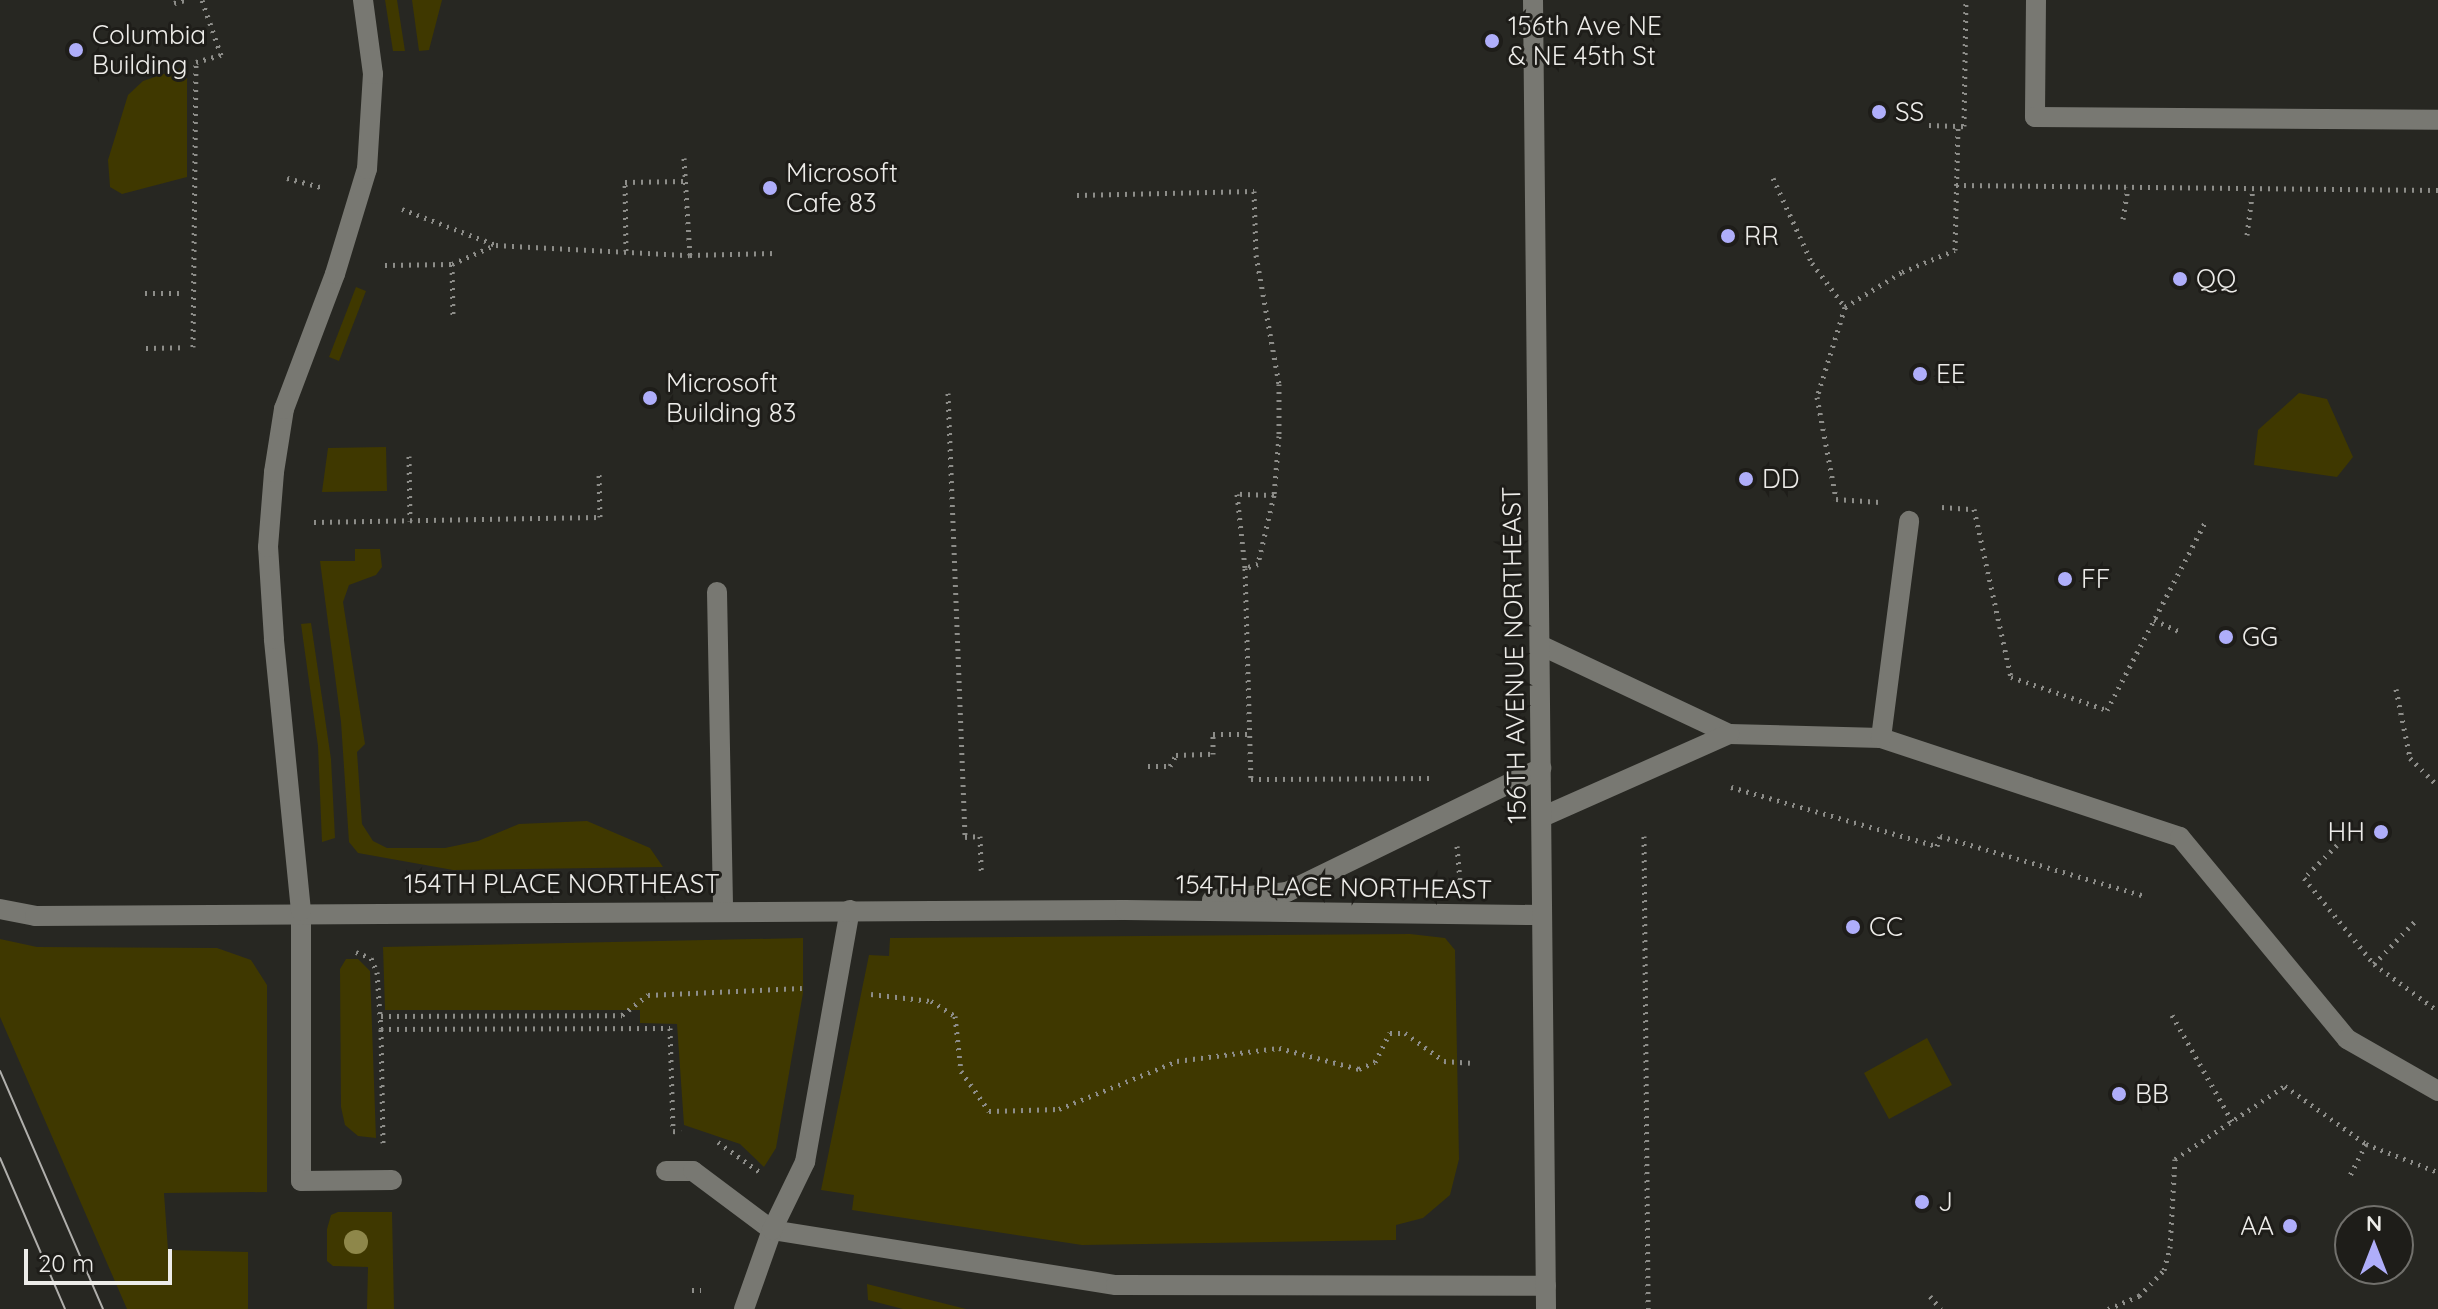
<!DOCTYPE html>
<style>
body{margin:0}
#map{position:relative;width:2438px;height:1309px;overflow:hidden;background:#272722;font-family:Quicksand,sans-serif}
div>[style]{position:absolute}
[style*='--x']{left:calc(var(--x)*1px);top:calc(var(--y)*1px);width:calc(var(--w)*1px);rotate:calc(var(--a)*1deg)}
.green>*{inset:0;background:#3f3800}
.path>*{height:5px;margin-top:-2.5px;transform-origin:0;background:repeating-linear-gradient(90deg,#8d8d89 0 2px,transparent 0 8px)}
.service>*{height:20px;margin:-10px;padding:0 10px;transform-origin:10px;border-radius:10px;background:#787872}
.minor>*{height:20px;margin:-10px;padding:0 10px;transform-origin:10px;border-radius:10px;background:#787872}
.secondary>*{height:20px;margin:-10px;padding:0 10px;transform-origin:10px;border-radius:10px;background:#787872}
.tram>*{height:2px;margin:-1px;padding:0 1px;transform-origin:1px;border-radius:1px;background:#b0afac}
.trees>*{width:24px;height:24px;margin:-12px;border-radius:50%;background:#8e874a}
.dots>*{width:22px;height:22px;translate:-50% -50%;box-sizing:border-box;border:4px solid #1e1d19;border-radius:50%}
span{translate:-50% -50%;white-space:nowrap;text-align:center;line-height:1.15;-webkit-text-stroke:6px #1e1d19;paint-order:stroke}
.poi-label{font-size:26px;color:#edece9}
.left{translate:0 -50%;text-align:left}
.right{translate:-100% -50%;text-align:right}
.street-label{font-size:26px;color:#edece9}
.north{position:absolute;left:2334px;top:1205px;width:80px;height:80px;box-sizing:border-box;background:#1e1d19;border:2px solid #71706c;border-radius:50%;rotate:0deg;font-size:22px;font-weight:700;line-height:32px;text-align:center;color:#edece9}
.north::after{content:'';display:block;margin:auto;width:28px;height:36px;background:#afaefa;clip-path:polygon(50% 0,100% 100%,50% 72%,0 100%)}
.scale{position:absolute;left:24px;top:1249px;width:148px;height:36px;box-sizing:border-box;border:4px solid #edece9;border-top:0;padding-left:10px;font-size:24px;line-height:28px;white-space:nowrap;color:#edece9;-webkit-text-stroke:6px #1e1d19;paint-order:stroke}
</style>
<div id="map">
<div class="green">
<div style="clip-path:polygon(385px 0,397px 0,405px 51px,393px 51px)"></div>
<div style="clip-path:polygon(412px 0,442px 0,429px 50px,419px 51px)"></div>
<div style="clip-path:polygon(187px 66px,187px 177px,122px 194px,110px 187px,108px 160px,128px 95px,143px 81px)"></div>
<div style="clip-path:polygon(356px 287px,366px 291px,339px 361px,329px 357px)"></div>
<div style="clip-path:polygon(2299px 393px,2327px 399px,2353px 457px,2337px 477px,2254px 465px,2258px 430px)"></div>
<div style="clip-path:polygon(386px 447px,387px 491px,322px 492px,328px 448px)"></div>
<div style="clip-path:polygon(355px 549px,380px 549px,382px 567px,376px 575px,349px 585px,343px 602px,365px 744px,357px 752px,362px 824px,373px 841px,387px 848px,445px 848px,478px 841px,519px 824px,587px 821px,650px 848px,663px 867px,453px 870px,358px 853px,349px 842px,341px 722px,320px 561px,355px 561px)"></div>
<div style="clip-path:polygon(311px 623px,331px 759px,335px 838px,322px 842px,318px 746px,301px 624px)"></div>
<div style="clip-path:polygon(1410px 934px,1445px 938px,1455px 950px,1459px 1159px,1450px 1195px,1423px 1218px,1396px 1225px,1396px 1240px,1082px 1245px,852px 1210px,854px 1195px,821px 1190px,869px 955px,889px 956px,890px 938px)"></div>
<div style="clip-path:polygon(803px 938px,803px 993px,776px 1148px,764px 1167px,740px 1144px,684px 1125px,677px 1024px,640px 1023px,640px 1010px,385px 1010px,383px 947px)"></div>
<div style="clip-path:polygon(0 939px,37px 947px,217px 948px,251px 960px,267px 985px,267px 1192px,164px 1193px,168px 1250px,248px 1252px,248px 1309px,127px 1309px,0 1017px)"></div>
<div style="clip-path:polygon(346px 959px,358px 959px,370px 971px,376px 1138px,358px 1136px,345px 1125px,341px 1107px,340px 969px)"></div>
<div style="clip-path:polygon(1927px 1038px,1952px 1085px,1889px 1119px,1864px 1073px)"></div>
<div style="clip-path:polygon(338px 1212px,392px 1212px,394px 1309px,367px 1309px,368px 1267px,333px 1266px,327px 1261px,327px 1229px,331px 1215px)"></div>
<div style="clip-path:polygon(867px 1284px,966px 1309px,903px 1309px,868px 1300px)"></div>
</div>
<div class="path">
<div style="--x:174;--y:3;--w:11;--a:-15"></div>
<div style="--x:1929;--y:125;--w:35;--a:2"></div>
<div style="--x:1964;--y:126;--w:126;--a:-89.1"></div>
<div style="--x:684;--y:158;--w:97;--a:86.5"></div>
<div style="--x:287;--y:178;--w:39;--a:15"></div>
<div style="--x:1773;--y:178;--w:94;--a:65.4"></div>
<div style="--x:1812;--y:263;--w:55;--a:53.1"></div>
<div style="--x:1845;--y:307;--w:94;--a:107.3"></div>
<div style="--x:1817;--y:397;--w:104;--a:79.4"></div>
<div style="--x:1836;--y:499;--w:44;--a:3.9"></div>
<div style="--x:1956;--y:185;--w:482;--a:0.6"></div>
<div style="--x:1077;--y:195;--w:177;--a:-1.3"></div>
<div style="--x:1254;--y:191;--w:64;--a:88.2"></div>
<div style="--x:1256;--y:255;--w:131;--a:79.9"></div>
<div style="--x:1279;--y:384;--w:52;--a:90"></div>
<div style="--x:1279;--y:436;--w:59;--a:94.8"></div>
<div style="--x:1274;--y:495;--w:71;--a:103.1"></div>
<div style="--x:1258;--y:564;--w:14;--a:163"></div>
<div style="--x:402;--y:209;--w:101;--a:21"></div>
<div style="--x:496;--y:245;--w:194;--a:3"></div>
<div style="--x:690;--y:255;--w:86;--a:-1.3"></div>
<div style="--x:2123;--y:219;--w:32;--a:-81"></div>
<div style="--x:2247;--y:235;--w:47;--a:-82.7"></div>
<div style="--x:626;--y:251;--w:69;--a:-90.8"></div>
<div style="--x:625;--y:182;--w:61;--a:-0.9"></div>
<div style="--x:452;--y:264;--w:53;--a:88.9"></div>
<div style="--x:385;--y:265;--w:67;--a:-0.9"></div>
<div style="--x:452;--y:264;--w:47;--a:-23.8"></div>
<div style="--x:145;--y:293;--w:40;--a:0"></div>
<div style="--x:1845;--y:307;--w:67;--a:-31.6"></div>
<div style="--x:1902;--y:272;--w:57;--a:-22.5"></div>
<div style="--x:1955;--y:250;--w:124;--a:-88.6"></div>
<div style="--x:193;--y:347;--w:285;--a:-89.4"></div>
<div style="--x:196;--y:62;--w:26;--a:-16"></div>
<div style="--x:221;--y:55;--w:58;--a:-109.1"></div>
<div style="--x:146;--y:348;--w:39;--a:-1"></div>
<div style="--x:948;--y:393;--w:444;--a:87.8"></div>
<div style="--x:965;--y:837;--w:15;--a:-4"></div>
<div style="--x:980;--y:836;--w:36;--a:88"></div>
<div style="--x:409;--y:456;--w:65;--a:89.1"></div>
<div style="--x:1274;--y:495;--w:37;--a:-178"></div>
<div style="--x:1237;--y:494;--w:74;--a:83.8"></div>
<div style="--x:1245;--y:568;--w:211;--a:88.4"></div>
<div style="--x:1251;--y:779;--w:184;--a:-0.3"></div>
<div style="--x:1942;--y:507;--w:32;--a:4"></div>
<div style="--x:1974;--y:509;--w:172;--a:77.6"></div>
<div style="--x:2011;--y:677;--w:102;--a:19"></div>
<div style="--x:2107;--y:710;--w:213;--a:-62.4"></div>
<div style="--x:314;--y:522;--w:286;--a:-1"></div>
<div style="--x:600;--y:517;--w:43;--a:-91.3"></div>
<div style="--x:2154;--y:620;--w:27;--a:24"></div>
<div style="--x:2396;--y:689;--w:70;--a:78.5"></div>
<div style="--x:2410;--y:758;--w:40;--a:45"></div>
<div style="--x:1148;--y:766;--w:22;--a:0"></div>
<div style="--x:1170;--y:766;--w:13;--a:-61"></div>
<div style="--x:1176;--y:755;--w:37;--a:-2"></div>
<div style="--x:1213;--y:754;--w:20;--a:-90"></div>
<div style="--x:1213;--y:734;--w:38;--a:0"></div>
<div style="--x:1731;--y:787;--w:214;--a:16"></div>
<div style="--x:1937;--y:846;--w:10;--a:-73"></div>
<div style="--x:1940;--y:836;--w:214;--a:16.3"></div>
<div style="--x:1644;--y:836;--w:473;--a:89.5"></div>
<div style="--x:2337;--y:845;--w:47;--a:135"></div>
<div style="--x:2304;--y:878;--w:111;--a:50.9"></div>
<div style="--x:2374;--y:964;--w:79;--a:36.3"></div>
<div style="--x:1457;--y:846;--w:34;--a:85"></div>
<div style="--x:356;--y:952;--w:16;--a:22"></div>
<div style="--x:371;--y:958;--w:15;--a:67"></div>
<div style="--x:377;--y:972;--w:57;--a:86"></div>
<div style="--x:381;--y:1029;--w:289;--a:-0.2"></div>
<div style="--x:670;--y:1028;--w:103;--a:88.3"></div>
<div style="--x:673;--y:1131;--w:8;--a:7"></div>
<div style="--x:2374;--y:964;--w:61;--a:-46.3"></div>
<div style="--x:871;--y:994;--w:60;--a:6.7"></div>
<div style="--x:931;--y:1001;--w:28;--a:32"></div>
<div style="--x:955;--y:1016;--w:55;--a:83.8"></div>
<div style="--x:961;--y:1071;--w:49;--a:55"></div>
<div style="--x:989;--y:1111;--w:70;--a:-1.6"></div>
<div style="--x:1059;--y:1109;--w:127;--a:-22.1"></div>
<div style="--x:1177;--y:1061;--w:103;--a:-7.3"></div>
<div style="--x:1279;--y:1048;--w:83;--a:14.7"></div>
<div style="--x:1359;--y:1069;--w:17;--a:-24"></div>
<div style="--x:1375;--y:1062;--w:33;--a:-63"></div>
<div style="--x:1390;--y:1033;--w:15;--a:0"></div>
<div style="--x:1405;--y:1033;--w:48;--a:35.7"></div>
<div style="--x:1444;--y:1061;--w:26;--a:4"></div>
<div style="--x:2172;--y:1015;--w:122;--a:60.5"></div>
<div style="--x:381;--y:1016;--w:241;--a:-0.2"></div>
<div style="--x:622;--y:1015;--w:33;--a:-38"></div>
<div style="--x:648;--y:995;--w:154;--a:-2.6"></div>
<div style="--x:381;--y:1029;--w:114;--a:89"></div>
<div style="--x:718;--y:1142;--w:53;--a:35.8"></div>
<div style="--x:2366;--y:1144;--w:77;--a:21.3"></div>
<div style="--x:692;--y:1290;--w:9;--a:0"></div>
<div style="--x:1930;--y:1296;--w:17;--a:50"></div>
<div style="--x:2108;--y:1309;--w:34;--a:-23"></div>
<div style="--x:2139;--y:1296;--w:36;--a:-46"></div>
<div style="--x:2164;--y:1270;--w:23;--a:-75"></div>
<div style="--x:2170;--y:1248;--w:89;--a:-86.8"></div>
<div style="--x:2175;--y:1159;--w:132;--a:-33.6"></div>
<div style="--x:2285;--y:1086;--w:100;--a:35.6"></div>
<div style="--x:2366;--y:1144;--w:36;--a:117"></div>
</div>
<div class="service">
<div style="--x:717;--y:592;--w:318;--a:88.9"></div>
<div style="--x:301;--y:911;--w:270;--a:90"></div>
<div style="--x:301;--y:1181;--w:91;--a:-0.6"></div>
<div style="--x:666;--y:1171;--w:27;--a:0"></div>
<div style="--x:693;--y:1171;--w:99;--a:36.8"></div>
<div style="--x:772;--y:1230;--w:348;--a:9.1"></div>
<div style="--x:1116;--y:1285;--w:430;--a:0.1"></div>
<div style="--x:744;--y:1309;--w:84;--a:-70.5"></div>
<div style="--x:772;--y:1230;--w:76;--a:-64.1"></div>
<div style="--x:805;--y:1162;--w:256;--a:-79.9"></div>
</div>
<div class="minor">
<div style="--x:2036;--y:0;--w:117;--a:90.5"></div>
<div style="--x:2035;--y:117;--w:403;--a:0.4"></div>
<div style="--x:1540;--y:645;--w:209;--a:25.2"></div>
<div style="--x:1729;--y:734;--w:152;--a:1.5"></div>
<div style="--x:1881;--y:738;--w:315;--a:18.3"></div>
<div style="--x:2180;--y:837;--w:262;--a:50.4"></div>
<div style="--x:2347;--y:1039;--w:105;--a:29.7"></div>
<div style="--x:1881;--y:738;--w:219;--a:-82.6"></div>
<div style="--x:1542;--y:817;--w:205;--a:-23.9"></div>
<div style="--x:1212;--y:900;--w:75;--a:-6.1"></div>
<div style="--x:1287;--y:892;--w:283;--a:-26"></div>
<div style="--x:0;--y:909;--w:36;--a:11"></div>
<div style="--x:35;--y:916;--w:1090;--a:-0.32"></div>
<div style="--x:1125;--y:910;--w:417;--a:0.7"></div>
<div style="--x:301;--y:911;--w:273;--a:-95.7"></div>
<div style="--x:274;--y:639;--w:92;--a:-93.7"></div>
<div style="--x:268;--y:547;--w:75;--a:-85.4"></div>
<div style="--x:274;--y:472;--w:64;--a:-81"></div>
<div style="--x:284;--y:409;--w:144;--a:-69.3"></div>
<div style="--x:335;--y:274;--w:110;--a:-73.1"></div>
<div style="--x:367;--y:169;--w:95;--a:-86.4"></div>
<div style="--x:373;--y:74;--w:75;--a:-97.7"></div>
</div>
<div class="secondary">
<div style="--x:1533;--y:0;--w:1309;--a:89.43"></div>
</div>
<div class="tram">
<div style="--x:0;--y:1071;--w:259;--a:66.6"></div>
<div style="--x:0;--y:1158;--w:164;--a:66.7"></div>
</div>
<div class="trees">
<div style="left:356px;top:1242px"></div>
</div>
<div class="dots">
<div style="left:1492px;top:41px;background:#afaefa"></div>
<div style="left:76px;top:50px;background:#afaefa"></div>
<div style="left:1879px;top:112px;background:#afaefa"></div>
<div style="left:770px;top:188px;background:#afaefa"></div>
<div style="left:1728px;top:236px;background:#afaefa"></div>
<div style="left:2180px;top:279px;background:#afaefa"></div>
<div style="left:1920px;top:374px;background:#afaefa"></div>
<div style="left:650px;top:398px;background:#afaefa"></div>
<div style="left:1746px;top:479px;background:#afaefa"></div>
<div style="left:2065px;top:579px;background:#afaefa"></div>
<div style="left:2226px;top:637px;background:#afaefa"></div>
<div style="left:2381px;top:832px;background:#afaefa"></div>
<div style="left:1853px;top:927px;background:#afaefa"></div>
<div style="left:2119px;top:1094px;background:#afaefa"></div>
<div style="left:1922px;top:1202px;background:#afaefa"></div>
<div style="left:2290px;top:1226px;background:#afaefa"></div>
</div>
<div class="poi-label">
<span class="left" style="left:1508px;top:41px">156th Ave NE<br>&amp; NE 45th St</span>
<span class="left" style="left:92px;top:50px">Columbia<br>Building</span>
<span class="left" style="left:1895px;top:112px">SS</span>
<span class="left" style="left:786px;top:188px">Microsoft<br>Cafe 83</span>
<span class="left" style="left:1744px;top:236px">RR</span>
<span class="left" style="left:2196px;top:279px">QQ</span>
<span class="left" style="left:1936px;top:374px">EE</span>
<span class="left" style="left:666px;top:398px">Microsoft<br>Building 83</span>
<span class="left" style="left:1762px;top:479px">DD</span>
<span class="left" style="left:2081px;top:579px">FF</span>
<span class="left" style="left:2242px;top:637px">GG</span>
<span class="right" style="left:2365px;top:832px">HH</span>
<span class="left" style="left:1869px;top:927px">CC</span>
<span class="left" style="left:2135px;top:1094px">BB</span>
<span class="left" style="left:1938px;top:1202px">J</span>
<span class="right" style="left:2274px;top:1226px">AA</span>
</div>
<div class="street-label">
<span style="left:1514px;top:655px;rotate:-91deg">156TH AVENUE NORTHEAST</span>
<span style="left:562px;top:884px">154TH PLACE NORTHEAST</span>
<span style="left:1334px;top:887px;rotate:1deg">154TH PLACE NORTHEAST</span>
</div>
<div class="north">N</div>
<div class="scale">20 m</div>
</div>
